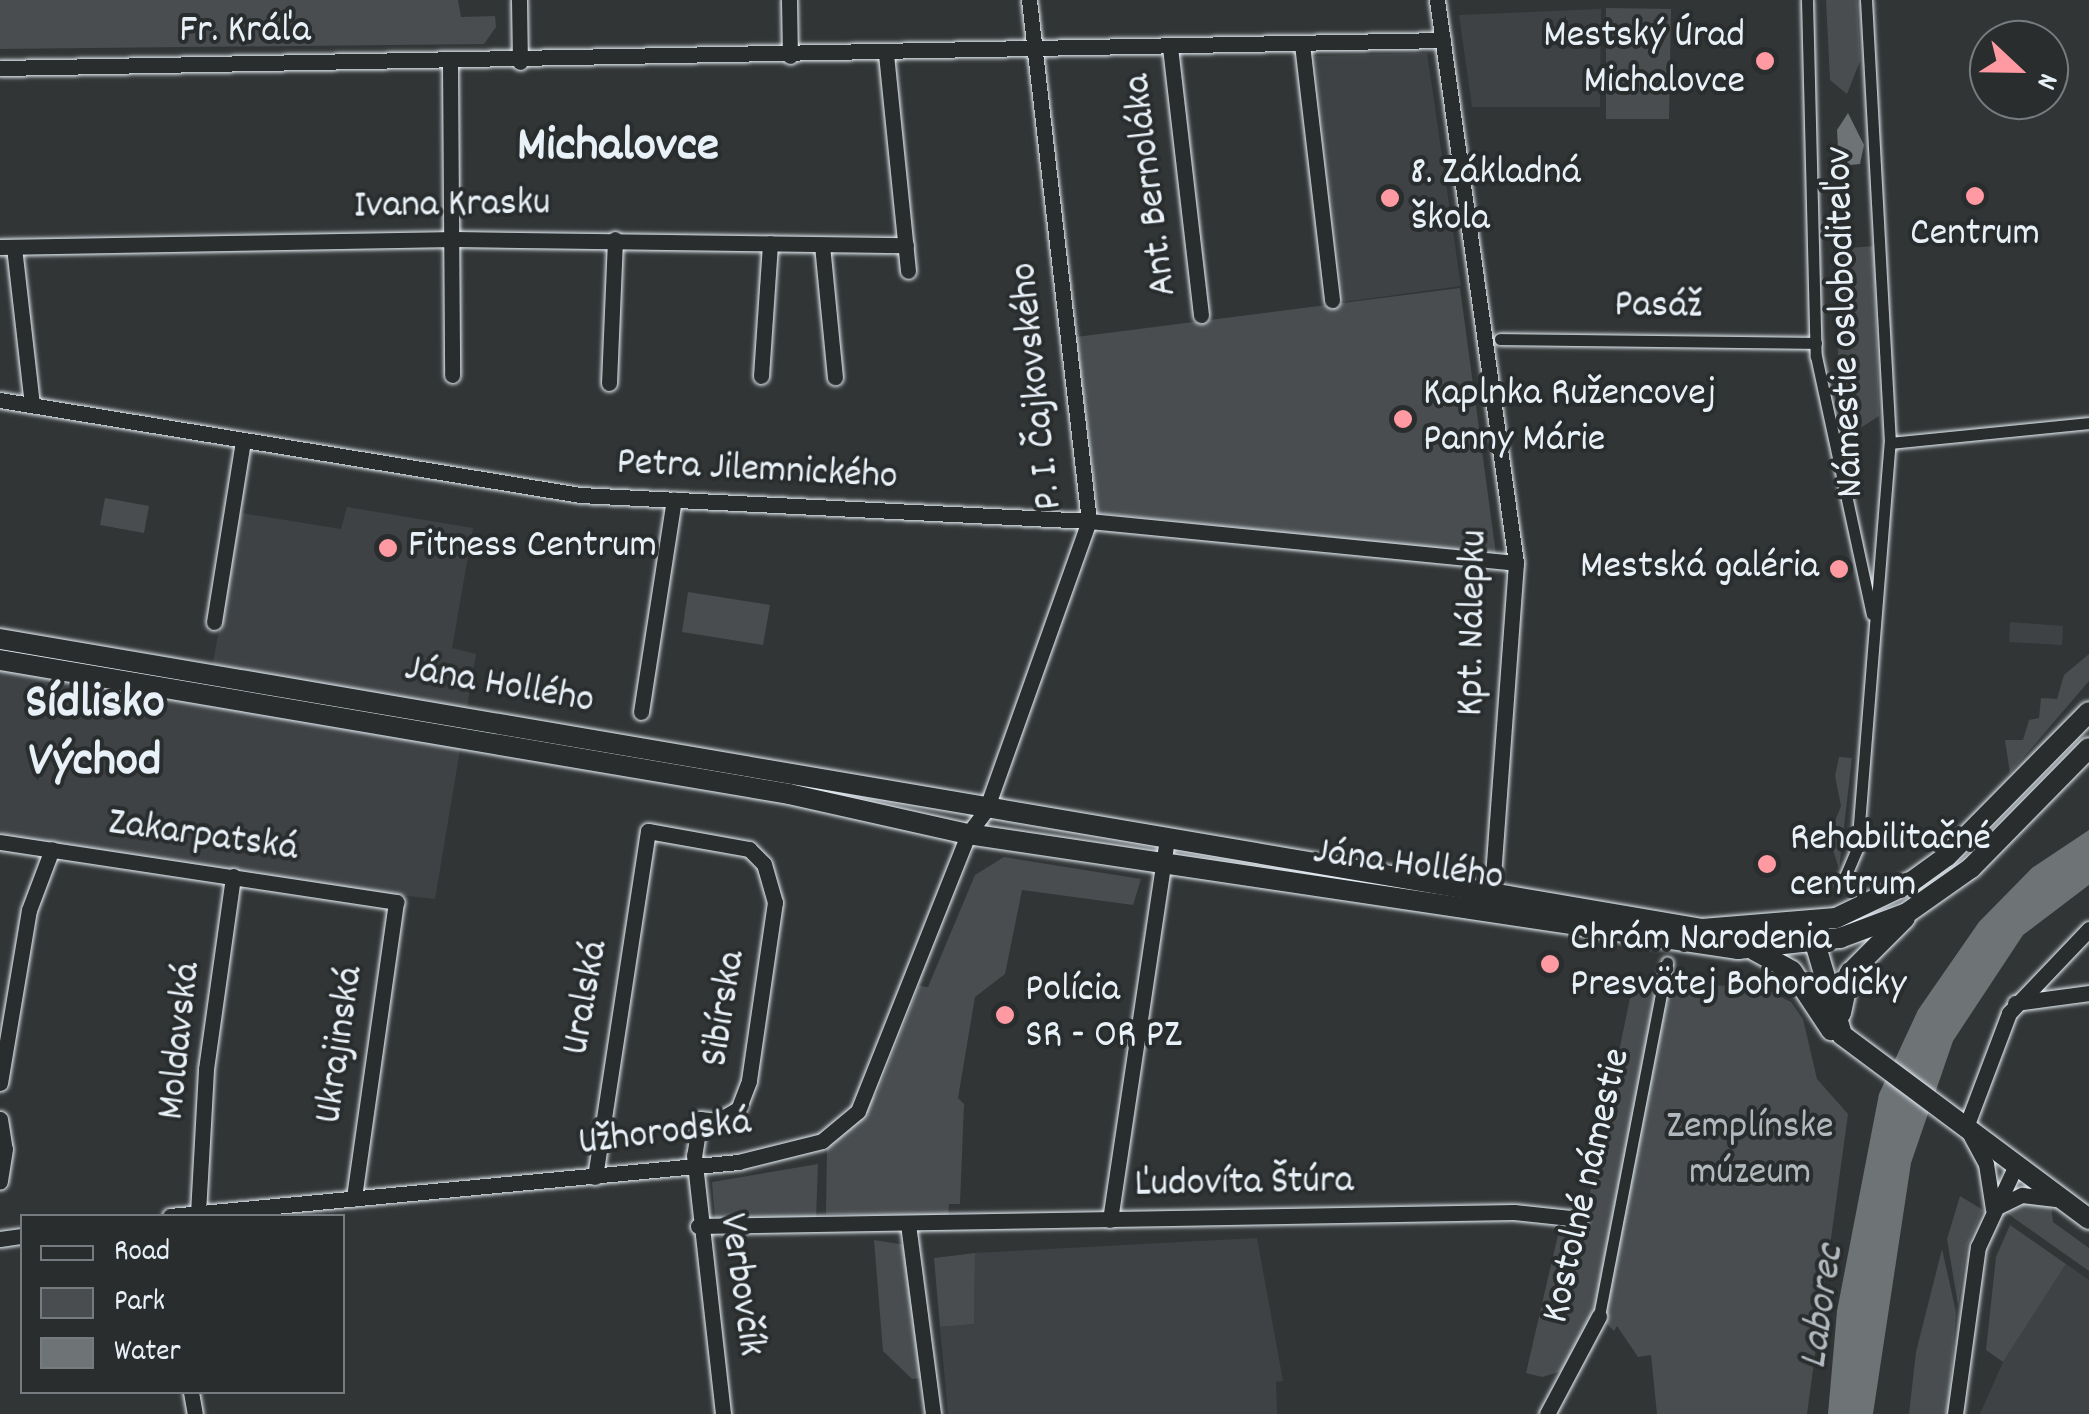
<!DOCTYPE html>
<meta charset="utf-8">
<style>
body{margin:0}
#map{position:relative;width:2089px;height:1414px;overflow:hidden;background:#323536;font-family:Dekko,sans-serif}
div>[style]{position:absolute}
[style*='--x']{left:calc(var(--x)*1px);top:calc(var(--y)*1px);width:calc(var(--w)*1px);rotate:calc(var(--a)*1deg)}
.built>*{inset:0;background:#3f4244}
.green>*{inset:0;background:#494d4f}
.water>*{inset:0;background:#6e7376}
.roads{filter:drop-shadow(0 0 2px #e8f1f8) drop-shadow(0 0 2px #e8f1f8)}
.pedestrian>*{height:11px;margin:-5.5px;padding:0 5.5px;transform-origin:5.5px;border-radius:5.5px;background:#2a2d2e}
.minor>*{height:15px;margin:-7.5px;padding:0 7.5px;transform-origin:7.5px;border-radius:7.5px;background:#2a2d2e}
.tertiary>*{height:20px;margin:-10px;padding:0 10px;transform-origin:10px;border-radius:10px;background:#2a2d2e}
.dots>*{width:28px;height:28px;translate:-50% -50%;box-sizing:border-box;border:5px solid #2a2d2e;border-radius:50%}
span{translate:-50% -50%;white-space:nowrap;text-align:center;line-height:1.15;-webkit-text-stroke:8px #2a2d2e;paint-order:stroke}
.street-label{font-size:40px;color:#e8f1f8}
.poi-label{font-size:40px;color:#e8f1f8}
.right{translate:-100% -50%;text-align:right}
.left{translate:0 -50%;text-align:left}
.park-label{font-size:40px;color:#b0b8bd}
.water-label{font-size:42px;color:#b1b8be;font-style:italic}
.district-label{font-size:50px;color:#e8f1f8;font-weight:700}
.legend{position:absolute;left:20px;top:1214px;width:325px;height:180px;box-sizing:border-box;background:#2a2d2e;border:2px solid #767b7f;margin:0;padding:12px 18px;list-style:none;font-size:30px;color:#e8f1f8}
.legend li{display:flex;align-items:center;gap:20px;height:50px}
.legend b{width:50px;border:2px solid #767b7f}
.north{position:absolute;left:1969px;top:20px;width:100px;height:100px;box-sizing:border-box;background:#2a2d2e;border:2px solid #767b7f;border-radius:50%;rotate:112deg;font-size:28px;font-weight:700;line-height:40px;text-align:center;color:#e8f1f8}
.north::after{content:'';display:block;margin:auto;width:35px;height:45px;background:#ff9aa2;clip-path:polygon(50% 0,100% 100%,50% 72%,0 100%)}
</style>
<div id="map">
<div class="built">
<div style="clip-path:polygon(1601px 9px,1600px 107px,1472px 107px,1459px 15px)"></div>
<div style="clip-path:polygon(1427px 53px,1461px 286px,1344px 302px,1315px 56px)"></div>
<div style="clip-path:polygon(347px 507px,473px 528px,452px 648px,476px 654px,435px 899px,0 851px,0 670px,205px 705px,241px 513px,341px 529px)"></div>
<div style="clip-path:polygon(2010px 622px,2063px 626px,2062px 645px,2009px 642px)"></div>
<div style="clip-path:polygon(1257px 1238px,1283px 1381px,1276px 1382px,1277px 1414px,948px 1414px,940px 1327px,974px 1324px,975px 1253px)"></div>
<div style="clip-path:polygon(2066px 1264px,2089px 1280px,2089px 1414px,1980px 1414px,2003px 1362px)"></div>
</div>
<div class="green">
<div style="clip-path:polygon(0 0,458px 0,461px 17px,495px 16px,496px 27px,484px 44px,0 49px)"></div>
<div style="clip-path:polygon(1826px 0,1857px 0,1860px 61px,1847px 94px,1830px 80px)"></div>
<div style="clip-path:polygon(1606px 8px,1671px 9px,1669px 119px,1606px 119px)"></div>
<div style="clip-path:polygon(1874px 246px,1879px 416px,1862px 427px,1849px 423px,1838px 354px,1836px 249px)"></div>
<div style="clip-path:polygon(1460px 288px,1496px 554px,1098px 513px,1076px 337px)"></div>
<div style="clip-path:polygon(105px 498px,149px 506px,144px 533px,100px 525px)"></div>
<div style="clip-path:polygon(688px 592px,770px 605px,763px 645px,682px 632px)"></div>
<div style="clip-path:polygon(2089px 654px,2089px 681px,2010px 773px,2005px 740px,2023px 740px,2029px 720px,2039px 718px,2041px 698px,2057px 699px,2064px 675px)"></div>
<div style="clip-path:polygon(1839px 757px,1852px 758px,1839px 869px,1829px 837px,1841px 806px,1835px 776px)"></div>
<div style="clip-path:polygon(1004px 857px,1141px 879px,1133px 905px,1022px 890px,1005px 974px,975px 997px,958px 1098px,964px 1104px,960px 1204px,949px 1204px,948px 1216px,826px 1214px,827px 1147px,877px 1094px,919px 986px,928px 987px,975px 875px)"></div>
<div style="clip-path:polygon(1640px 981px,1763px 988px,1791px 1002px,1803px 1019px,1817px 1079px,1848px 1114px,1807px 1414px,1657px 1414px,1651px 1355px,1638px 1357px,1617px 1326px,1614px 1331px,1599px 1316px,1566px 1370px,1542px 1377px,1526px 1373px,1560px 1226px,1583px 1227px,1631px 993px)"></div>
<div style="clip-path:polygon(818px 1164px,816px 1219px,715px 1218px,712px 1182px)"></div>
<div style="clip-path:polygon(1960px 1196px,1983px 1210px,1967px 1246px,1958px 1305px,1947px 1239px)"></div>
<div style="clip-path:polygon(2029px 1199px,2051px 1203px,2053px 1222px,2089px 1248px,2089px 1271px,2004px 1211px)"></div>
<div style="clip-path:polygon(2010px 1225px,2066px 1264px,2003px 1362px,1986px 1350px,1996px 1257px)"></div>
<div style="clip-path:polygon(874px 1240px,906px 1245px,921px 1378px,912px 1379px,883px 1351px)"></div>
<div style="clip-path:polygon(1942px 1249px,1956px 1312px,1948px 1414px,1909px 1414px,1916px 1352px)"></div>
<div style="clip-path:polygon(975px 1253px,974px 1324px,940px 1327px,934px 1258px)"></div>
</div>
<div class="water">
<div style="clip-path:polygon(1848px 113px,1864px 145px,1860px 164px,1839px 166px,1837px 130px)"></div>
<div style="clip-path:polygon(2089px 830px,2089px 885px,2023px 935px,1953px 1041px,1911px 1163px,1873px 1414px,1828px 1414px,1837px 1311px,1879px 1094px,1918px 1010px,1979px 922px,2032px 868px)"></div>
</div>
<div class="roads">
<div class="pedestrian">
<div style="--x:1807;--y:0;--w:356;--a:88.6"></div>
<div style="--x:1816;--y:356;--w:264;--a:77.8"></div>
<div style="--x:1500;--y:339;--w:316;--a:0.7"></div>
<div style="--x:1890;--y:443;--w:200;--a:-5.7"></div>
<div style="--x:1842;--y:884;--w:38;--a:-67"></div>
<div style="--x:1857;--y:849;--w:407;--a:-85.4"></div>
<div style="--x:1890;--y:443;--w:444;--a:-93.1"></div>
<div style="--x:1599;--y:1316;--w:360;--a:-79.1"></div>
</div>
<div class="minor">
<div style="--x:519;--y:0;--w:62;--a:89.1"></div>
<div style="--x:789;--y:0;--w:56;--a:89"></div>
<div style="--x:1437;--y:0;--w:569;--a:82.01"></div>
<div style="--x:1516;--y:563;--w:342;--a:94.2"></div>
<div style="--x:1302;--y:44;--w:258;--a:83.3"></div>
<div style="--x:1170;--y:47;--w:270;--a:83.4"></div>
<div style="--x:886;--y:54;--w:218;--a:84.2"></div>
<div style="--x:450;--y:64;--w:311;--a:89.6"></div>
<div style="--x:0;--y:68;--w:1443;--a:-1.11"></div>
<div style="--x:822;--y:245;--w:133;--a:84.4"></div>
<div style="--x:0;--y:247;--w:455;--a:-1"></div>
<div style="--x:455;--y:239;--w:451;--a:0.8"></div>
<div style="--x:14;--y:247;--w:159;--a:83.5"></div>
<div style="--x:761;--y:376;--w:133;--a:-86.1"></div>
<div style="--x:609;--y:383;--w:144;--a:-87.6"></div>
<div style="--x:0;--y:400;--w:588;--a:9.3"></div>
<div style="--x:580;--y:495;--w:510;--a:2.92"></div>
<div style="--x:1089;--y:521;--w:429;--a:5.6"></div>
<div style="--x:214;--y:622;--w:183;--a:-80.9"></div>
<div style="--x:641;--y:712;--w:215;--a:-81.2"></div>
<div style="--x:0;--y:842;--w:401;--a:8.6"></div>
<div style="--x:396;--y:902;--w:299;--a:98.1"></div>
<div style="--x:2015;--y:1003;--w:75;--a:-7.7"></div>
<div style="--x:0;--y:1083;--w:175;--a:-80.5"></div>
<div style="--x:29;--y:910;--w:65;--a:-69.3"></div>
<div style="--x:0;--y:1119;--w:30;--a:81"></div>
<div style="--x:5;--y:1149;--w:33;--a:99"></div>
<div style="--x:595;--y:1177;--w:350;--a:-81.3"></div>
<div style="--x:648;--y:831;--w:103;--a:10.1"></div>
<div style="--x:749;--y:849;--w:21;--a:45"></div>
<div style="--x:764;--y:864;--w:40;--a:74"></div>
<div style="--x:775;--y:902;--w:181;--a:98.3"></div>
<div style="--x:749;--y:1081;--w:30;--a:111"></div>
<div style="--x:738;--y:1109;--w:24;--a:150"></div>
<div style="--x:717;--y:1121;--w:17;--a:-173"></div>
<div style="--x:700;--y:1119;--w:36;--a:99"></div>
<div style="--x:694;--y:1155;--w:261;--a:83.6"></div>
<div style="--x:1997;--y:1207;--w:28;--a:-26"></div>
<div style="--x:2022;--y:1195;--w:38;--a:7"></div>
<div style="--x:1993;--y:1209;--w:46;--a:-98.8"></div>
<div style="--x:1986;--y:1164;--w:42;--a:-118.4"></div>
<div style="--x:1966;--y:1127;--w:122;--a:-69.3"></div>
<div style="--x:2009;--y:1013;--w:116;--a:-46.4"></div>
<div style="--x:198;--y:1213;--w:144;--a:-86.8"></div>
<div style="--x:206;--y:1069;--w:195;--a:-82"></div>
<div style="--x:170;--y:1216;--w:571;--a:-5.43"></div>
<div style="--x:738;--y:1162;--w:87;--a:-14"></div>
<div style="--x:822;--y:1141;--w:47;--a:-39.8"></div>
<div style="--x:858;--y:1111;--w:298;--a:-68.3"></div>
<div style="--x:968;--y:834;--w:30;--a:-53"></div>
<div style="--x:986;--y:810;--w:307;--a:-70.4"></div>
<div style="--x:1089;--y:521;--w:524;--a:-96.57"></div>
<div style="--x:1110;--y:1220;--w:385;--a:-81.5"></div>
<div style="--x:908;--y:1224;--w:192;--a:82.5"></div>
<div style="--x:698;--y:1226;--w:816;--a:-0.98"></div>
<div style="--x:1514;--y:1212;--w:66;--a:6.1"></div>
<div style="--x:0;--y:1239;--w:22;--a:-8"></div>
<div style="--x:191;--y:1392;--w:22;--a:80"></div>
<div style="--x:1547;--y:1414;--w:111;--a:-62"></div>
<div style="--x:1955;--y:1414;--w:169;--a:-82.2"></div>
<div style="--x:1978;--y:1247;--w:90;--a:-65.1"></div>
</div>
<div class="tertiary">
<div style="--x:0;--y:639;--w:1727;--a:9.67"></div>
<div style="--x:1702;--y:929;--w:134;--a:-4.7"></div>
<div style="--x:1836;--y:918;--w:83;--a:-25.6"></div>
<div style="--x:1911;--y:882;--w:44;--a:-35.8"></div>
<div style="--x:1947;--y:856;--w:202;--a:-45.4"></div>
<div style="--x:0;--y:660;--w:800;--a:9.64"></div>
<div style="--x:789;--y:794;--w:183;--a:12.6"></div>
<div style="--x:968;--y:834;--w:779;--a:8.49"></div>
<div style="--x:1738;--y:949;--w:103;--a:-6.2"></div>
<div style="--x:1840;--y:938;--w:72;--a:-20.5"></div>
<div style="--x:1907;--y:913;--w:78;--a:-35.1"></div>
<div style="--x:1971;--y:868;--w:168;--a:-45.5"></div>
<div style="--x:1807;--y:936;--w:11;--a:41"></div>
<div style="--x:1815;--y:943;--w:96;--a:73.6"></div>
<div style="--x:1842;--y:1035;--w:308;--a:36.7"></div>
<div style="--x:1754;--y:950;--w:43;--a:28.9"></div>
<div style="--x:1792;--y:971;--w:71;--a:56.5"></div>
<div style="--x:1841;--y:1013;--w:40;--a:-78"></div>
<div style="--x:1849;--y:974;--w:79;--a:-45"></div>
</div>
</div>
<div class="dots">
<div style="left:1765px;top:61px;background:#ff9aa2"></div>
<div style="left:1975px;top:196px;background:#ff9aa2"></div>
<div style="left:1390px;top:198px;background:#ff9aa2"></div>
<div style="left:1403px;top:419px;background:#ff9aa2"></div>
<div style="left:388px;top:548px;background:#ff9aa2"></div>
<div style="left:1839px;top:569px;background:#ff9aa2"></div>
<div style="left:1767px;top:864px;background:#ff9aa2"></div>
<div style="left:1550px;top:964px;background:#ff9aa2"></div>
<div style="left:1005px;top:1015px;background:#ff9aa2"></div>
</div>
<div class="street-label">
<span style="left:245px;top:33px">Fr. Kráľa</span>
<span style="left:1153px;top:185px;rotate:-97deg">Ant. Bernoláka</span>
<span style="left:452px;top:207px;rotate:-1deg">Ivana Krasku</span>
<span style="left:1658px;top:308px;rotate:1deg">Pasáž</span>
<span style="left:1847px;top:322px;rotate:-92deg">Námestie osloboditeľov</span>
<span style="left:1039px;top:386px;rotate:-96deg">P. I. Čajkovského</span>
<span style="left:757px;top:472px;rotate:3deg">Petra Jilemnického</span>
<span style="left:1475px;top:623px;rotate:-89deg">Kpt. Nálepku</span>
<span style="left:499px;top:687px;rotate:10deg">Jána Hollého</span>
<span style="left:203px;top:838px;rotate:8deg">Zakarpatská</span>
<span style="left:1408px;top:867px;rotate:8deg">Jána Hollého</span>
<span style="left:588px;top:998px;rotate:-80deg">Uralská</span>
<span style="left:726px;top:1009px;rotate:-81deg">Sibírska</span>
<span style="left:182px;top:1041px;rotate:-84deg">Moldavská</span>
<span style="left:342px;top:1045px;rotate:-82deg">Ukrajinská</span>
<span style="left:665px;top:1135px;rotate:-7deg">Užhorodská</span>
<span style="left:1244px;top:1185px;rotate:-1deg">Ľudovíta Štúra</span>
<span style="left:1589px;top:1186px;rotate:-77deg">Kostolné námestie</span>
<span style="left:739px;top:1285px;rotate:82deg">Verbovčík</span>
</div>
<div class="poi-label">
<span class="right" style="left:1745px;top:61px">Mestský Úrad<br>Michalovce</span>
<span class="left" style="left:1410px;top:198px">8. Základná<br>škola</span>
<span style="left:1975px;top:236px">Centrum</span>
<span class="left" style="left:1423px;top:419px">Kaplnka Ružencovej<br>Panny Márie</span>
<span class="left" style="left:408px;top:548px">Fitness Centrum</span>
<span class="right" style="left:1819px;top:569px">Mestská galéria</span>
<span class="left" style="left:1790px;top:864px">Rehabilitačné<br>centrum</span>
<span class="left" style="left:1570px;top:964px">Chrám Narodenia<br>Presvätej Bohorodičky</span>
<span class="left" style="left:1025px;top:1015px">Polícia<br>SR - OR PZ</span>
</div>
<div class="park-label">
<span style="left:1750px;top:1152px">Zemplínske<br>múzeum</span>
</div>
<div class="water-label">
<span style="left:1824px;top:1307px;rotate:-82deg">Laborec</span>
</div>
<div class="district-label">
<span style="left:618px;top:149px">Michalovce</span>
<span style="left:95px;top:734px">Sídlisko<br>Východ</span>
</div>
<ul class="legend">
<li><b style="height:12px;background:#2a2d2e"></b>Road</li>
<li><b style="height:28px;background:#494d4f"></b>Park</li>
<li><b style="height:28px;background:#6e7376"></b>Water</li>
</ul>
<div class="north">N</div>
</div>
